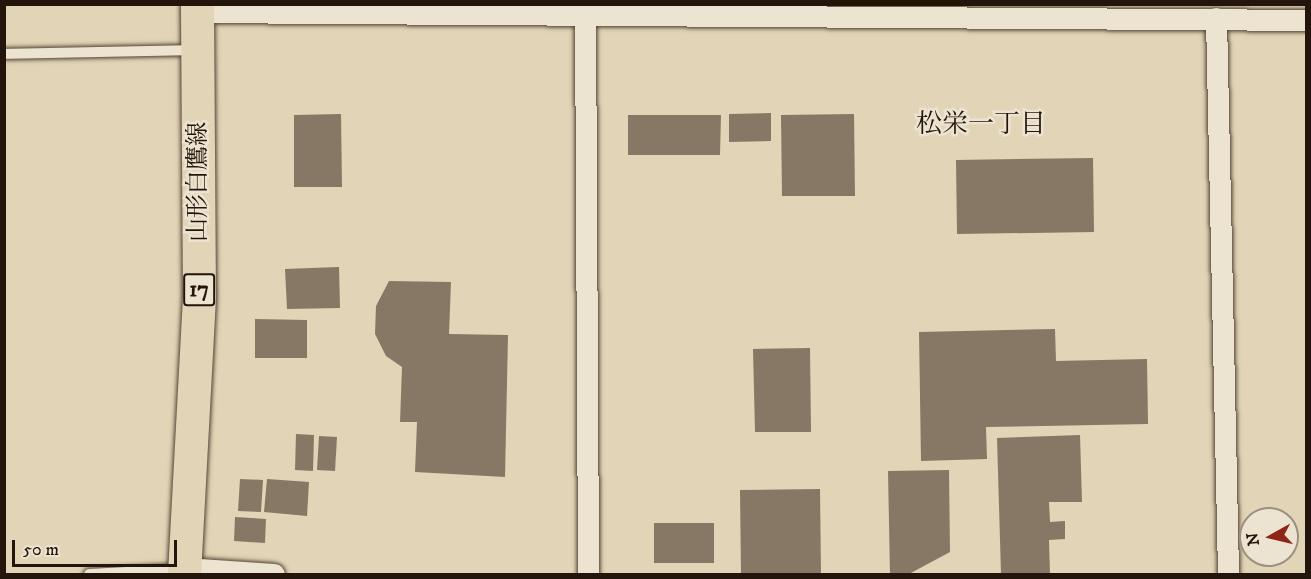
<!DOCTYPE html>
<meta charset="utf-8">
<style>
body{margin:0}
#map{position:relative;width:1311px;height:579px;overflow:hidden;background:#e2d4b6;font-family:"IM FELL DW Pica","Noto Serif JP",serif}
div>[style]{position:absolute}
[style*='--x']{left:calc(var(--x)*1px);top:calc(var(--y)*1px);width:calc(var(--w)*1px);rotate:calc(var(--a)*1deg)}
.building>*{inset:0;background:#867864}
.roads{filter:drop-shadow(0 0 2px #534536) drop-shadow(0 0 2px #534536)}
.lane>*{height:10px;margin:-5px;padding:0 5px;transform-origin:5px;border-radius:5px;background:#ece3d0}
.street>*{height:21px;margin:-10.5px;padding:0 10.5px;transform-origin:10.5px;border-radius:10.5px;background:#ece3d0}
.primary>*{height:33px;margin:-16.5px;padding:0 16.5px;transform-origin:16.5px;border-radius:16.5px;background:#e2d4b6}
span{translate:-50% -50%;white-space:nowrap;text-align:center;line-height:1.15;-webkit-text-stroke:5px #ece3d0;paint-order:stroke}
.shield-label span{padding:2px 4px;background:#ece3d0;border:2px solid;border-radius:4px;-webkit-text-stroke-width:0}
.shield-label{font-size:22px;color:#23150b;font-weight:700}
.street-label{font-size:24px;color:#23150b}
.neighbourhood-label{font-size:26px;color:#23150b}
.frame{position:absolute;inset:0;border:6px solid #23150b;pointer-events:none}
.north{position:absolute;left:1239px;top:507px;width:60px;height:60px;box-sizing:border-box;background:#ece3d0;border:2px solid #9c9181;border-radius:50%;rotate:262deg;font-size:16px;font-weight:700;line-height:24px;text-align:center;color:#23150b}
.north::after{content:'';display:block;margin:auto;width:21px;height:27px;background:#8f2418;clip-path:polygon(50% 0,100% 100%,50% 72%,0 100%)}
.scale{position:absolute;left:12px;top:540px;width:165px;height:27px;box-sizing:border-box;border:3px solid #23150b;border-top:0;padding-left:8px;font-size:18px;line-height:21px;white-space:nowrap;color:#23150b;-webkit-text-stroke:4px #ece3d0;paint-order:stroke}
</style>
<div id="map">
<div class="building">
<div style="clip-path:polygon(771px 113px,771px 141px,729px 142px,729px 114px)"></div>
<div style="clip-path:polygon(341px 114px,342px 187px,294px 187px,294px 115px)"></div>
<div style="clip-path:polygon(854px 114px,855px 196px,782px 196px,781px 115px)"></div>
<div style="clip-path:polygon(628px 115px,721px 115px,720px 155px,628px 155px)"></div>
<div style="clip-path:polygon(1093px 158px,1094px 232px,957px 234px,956px 160px)"></div>
<div style="clip-path:polygon(339px 267px,340px 308px,287px 309px,285px 269px)"></div>
<div style="clip-path:polygon(389px 281px,451px 282px,449px 334px,508px 335px,505px 477px,415px 472px,417px 422px,400px 422px,402px 367px,386px 356px,375px 334px,376px 306px)"></div>
<div style="clip-path:polygon(255px 319px,307px 320px,307px 358px,255px 358px)"></div>
<div style="clip-path:polygon(1055px 329px,1056px 361px,1147px 359px,1148px 424px,986px 427px,987px 459px,921px 461px,919px 332px)"></div>
<div style="clip-path:polygon(810px 348px,811px 432px,755px 432px,753px 349px)"></div>
<div style="clip-path:polygon(296px 434px,314px 435px,313px 471px,295px 470px)"></div>
<div style="clip-path:polygon(1080px 435px,1082px 502px,1049px 502px,1050px 522px,1065px 521px,1065px 539px,1049px 540px,1050px 574px,1001px 574px,997px 438px)"></div>
<div style="clip-path:polygon(319px 436px,337px 437px,335px 471px,317px 470px)"></div>
<div style="clip-path:polygon(949px 470px,950px 552px,909px 574px,890px 574px,888px 471px)"></div>
<div style="clip-path:polygon(240px 479px,263px 480px,261px 512px,238px 511px)"></div>
<div style="clip-path:polygon(267px 479px,309px 482px,307px 516px,264px 512px)"></div>
<div style="clip-path:polygon(820px 489px,821px 574px,741px 574px,740px 490px)"></div>
<div style="clip-path:polygon(235px 517px,266px 519px,265px 543px,234px 541px)"></div>
<div style="clip-path:polygon(654px 523px,714px 523px,714px 563px,654px 563px)"></div>
</div>
<div class="roads">
<div class="lane">
<div style="--x:4;--y:54;--w:189;--a:-1.2"></div>
<div style="--x:89;--y:574;--w:92;--a:-3.1"></div>
</div>
<div class="street">
<div style="--x:585;--y:11;--w:563;--a:89.69"></div>
<div style="--x:197;--y:12;--w:1109;--a:0.41"></div>
<div style="--x:1216;--y:18;--w:556;--a:88.76"></div>
<div style="--x:184;--y:568;--w:90;--a:3.8"></div>
</div>
<div class="primary">
<div style="--x:184;--y:574;--w:278;--a:-86.9"></div>
<div style="--x:199;--y:296;--w:292;--a:-90.4"></div>
</div>
</div>
<div class="shield-label">
<span style="left:199px;top:290px">17</span>
</div>
<div class="street-label">
<span style="left:199px;top:182px;rotate:-90deg">山形白鷹線</span>
</div>
<div class="neighbourhood-label">
<span style="left:981px;top:125px">松栄一丁目</span>
</div>
<div class="frame"></div>
<div class="north">N</div>
<div class="scale">50 m</div>
</div>
